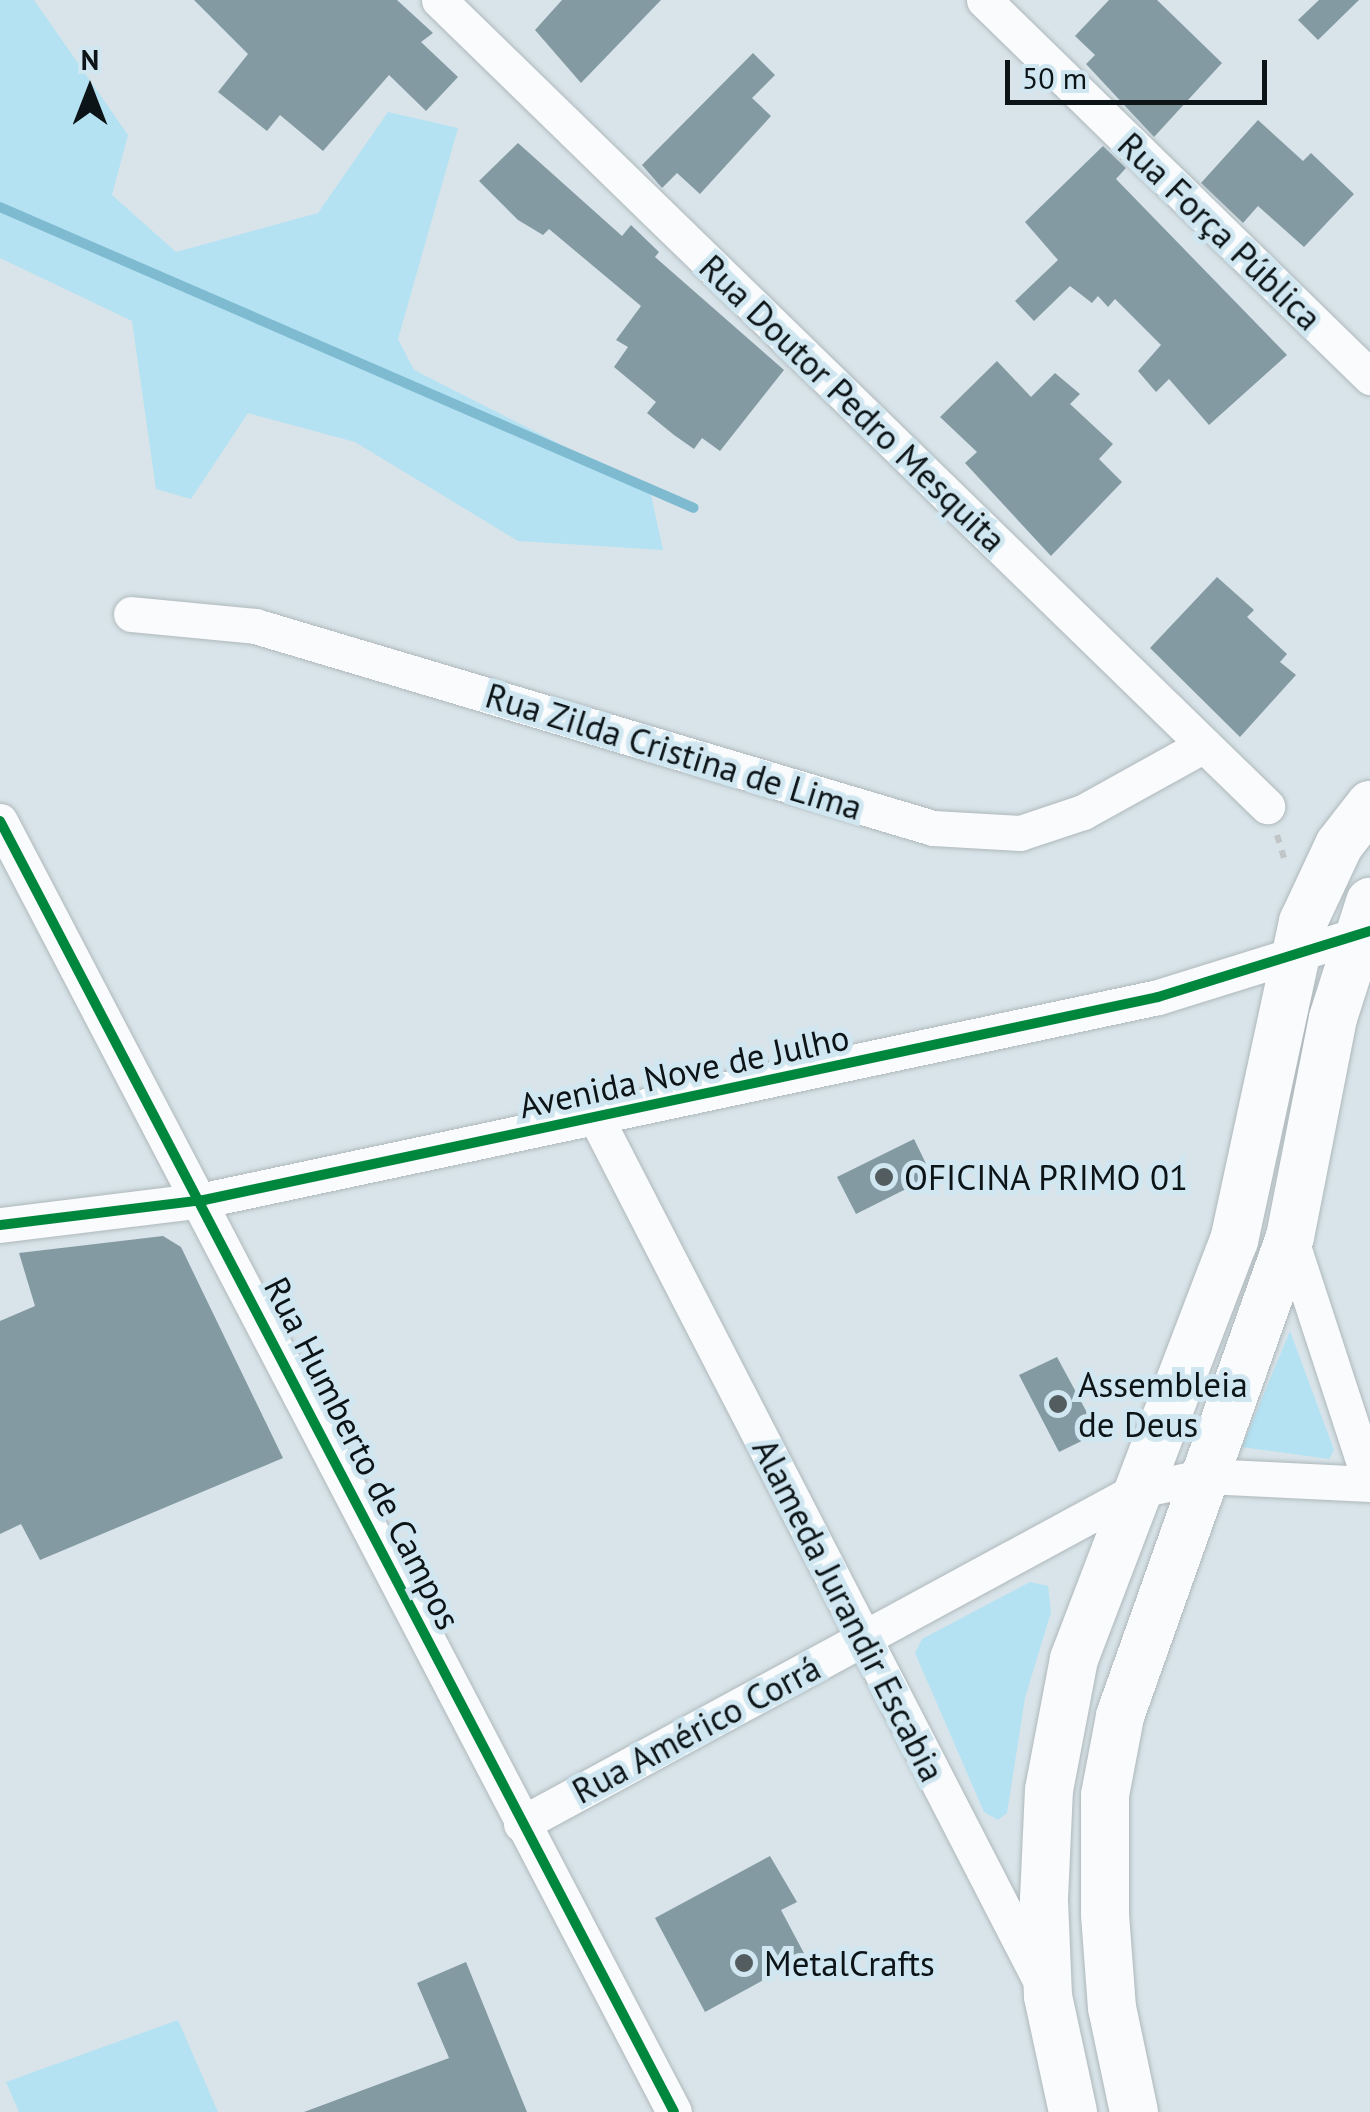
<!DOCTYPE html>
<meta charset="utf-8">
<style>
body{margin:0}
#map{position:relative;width:1370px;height:2112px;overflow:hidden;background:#d8e4e9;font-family:"PT Sans",sans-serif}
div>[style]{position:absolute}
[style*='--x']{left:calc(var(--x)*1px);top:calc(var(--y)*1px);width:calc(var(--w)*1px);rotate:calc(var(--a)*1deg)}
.green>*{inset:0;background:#b4e2f3}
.stream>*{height:10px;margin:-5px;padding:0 5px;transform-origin:5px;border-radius:5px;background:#7ebbd1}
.building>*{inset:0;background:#839aa2}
.path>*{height:6px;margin-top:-3px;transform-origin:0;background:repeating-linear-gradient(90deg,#c0c5c7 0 8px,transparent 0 16px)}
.roads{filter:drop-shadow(0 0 2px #afb8bc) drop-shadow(0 0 2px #afb8bc)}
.street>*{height:35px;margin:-17.5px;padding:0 17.5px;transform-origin:17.5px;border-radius:17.5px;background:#f9fbfc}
.secondary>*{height:48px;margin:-24px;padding:0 24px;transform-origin:24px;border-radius:24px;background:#f9fbfc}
.cycleway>*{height:10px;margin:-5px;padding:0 5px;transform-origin:5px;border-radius:5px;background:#00873e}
.dots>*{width:28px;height:28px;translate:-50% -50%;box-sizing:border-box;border:5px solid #d0e7f1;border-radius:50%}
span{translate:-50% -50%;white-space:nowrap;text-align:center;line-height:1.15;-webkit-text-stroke:10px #d0e7f1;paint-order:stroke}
.street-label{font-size:35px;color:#0c1417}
.poi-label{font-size:35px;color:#0c1417}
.left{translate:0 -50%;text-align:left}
.north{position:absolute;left:40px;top:40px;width:100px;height:100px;-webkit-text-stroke:8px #d0e7f1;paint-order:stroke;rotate:0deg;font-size:28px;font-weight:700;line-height:40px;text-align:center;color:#0c1417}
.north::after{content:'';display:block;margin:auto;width:35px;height:45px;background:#0c1417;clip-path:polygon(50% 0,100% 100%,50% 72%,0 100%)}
.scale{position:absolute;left:1005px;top:60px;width:262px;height:45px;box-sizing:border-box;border:5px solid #0c1417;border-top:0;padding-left:12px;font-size:30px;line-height:35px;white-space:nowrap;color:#0c1417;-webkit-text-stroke:8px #d0e7f1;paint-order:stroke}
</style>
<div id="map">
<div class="green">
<div style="clip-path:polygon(0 0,34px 0,128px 135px,112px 195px,176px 252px,318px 213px,388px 112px,458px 128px,398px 339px,414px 370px,650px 490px,663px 550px,518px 541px,355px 442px,248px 413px,191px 499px,156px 489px,132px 321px,0 258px)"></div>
<div style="clip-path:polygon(1290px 1331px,1334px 1450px,1329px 1459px,1242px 1447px)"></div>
<div style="clip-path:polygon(1030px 1582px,1048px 1586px,1051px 1612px,1025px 1698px,1007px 1813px,998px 1820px,984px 1812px,915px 1653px,922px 1639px)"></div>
<div style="clip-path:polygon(178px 2020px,218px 2112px,19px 2112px,6px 2082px)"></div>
</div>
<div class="stream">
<div style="--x:0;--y:207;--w:756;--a:23.45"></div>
</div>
<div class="building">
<div style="clip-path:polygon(194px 0,397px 0,433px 33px,421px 42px,458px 77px,426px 111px,389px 75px,323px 151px,280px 115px,267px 131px,218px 92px,248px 54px)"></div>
<div style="clip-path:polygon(562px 0,661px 0,581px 83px,535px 30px)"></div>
<div style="clip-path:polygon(1109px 0,1157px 0,1222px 63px,1154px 137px,1086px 64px,1095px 55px,1075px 36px)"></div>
<div style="clip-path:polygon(1319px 0,1359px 0,1318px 40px,1298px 20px)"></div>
<div style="clip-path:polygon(753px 53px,775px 75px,752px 98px,771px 116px,700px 194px,677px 173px,662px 188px,642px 165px)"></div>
<div style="clip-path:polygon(1258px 120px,1303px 161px,1311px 153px,1354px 194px,1304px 247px,1258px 206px,1243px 223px,1201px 183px)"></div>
<div style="clip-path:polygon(518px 143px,622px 236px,631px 225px,659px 252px,655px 257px,784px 370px,720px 451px,702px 438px,694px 449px,674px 435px,647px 413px,656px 402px,614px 367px,628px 347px,616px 340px,641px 306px,549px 229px,543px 235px,518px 220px,479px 181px)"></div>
<div style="clip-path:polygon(1103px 146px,1126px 168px,1116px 179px,1287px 355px,1209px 425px,1169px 379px,1156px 392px,1138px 371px,1161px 345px,1115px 299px,1108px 307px,1098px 296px,1092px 303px,1070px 286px,1034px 321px,1015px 301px,1058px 260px,1025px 222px)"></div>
<div style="clip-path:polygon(997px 361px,1031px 397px,1055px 373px,1080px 394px,1070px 404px,1113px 444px,1099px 459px,1122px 482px,1051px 556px,965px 463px,977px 452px,940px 417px)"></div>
<div style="clip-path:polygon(1217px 577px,1254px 610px,1247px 617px,1287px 654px,1280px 662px,1296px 675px,1240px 737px,1150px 648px)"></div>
<div style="clip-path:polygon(914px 1139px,932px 1176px,856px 1214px,837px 1177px)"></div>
<div style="clip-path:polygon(163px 1236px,181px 1247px,283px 1458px,40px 1560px,21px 1524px,0 1534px,0 1321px,35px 1306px,19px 1253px)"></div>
<div style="clip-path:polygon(1057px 1357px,1098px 1433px,1059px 1452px,1019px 1375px)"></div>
<div style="clip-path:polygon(770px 1856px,797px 1902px,781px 1910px,806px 1957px,705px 2012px,655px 1918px)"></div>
<div style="clip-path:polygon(466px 1962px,527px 2112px,304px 2112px,449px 2058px,417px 1983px)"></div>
</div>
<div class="path">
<div style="--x:1277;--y:835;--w:27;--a:73"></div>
</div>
<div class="roads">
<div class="street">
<div style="--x:439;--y:0;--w:1156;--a:44.23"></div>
<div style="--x:984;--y:0;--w:540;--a:44.32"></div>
<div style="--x:131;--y:614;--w:125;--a:5.5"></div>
<div style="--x:255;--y:626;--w:707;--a:16.59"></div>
<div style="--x:933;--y:828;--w:87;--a:3.3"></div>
<div style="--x:1020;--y:833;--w:66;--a:-18.4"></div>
<div style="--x:1083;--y:812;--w:138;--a:-29"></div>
<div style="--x:0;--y:821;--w:1456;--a:62.43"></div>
<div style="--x:596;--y:1118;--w:979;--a:62.75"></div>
<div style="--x:0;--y:1225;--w:206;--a:-7"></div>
<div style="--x:204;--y:1200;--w:975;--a:-12.01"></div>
<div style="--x:1158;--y:997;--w:222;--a:-17.3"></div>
<div style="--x:1290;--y:1237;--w:258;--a:71.9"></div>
<div style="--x:521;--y:1824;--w:698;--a:-28.47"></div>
<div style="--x:1135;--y:1491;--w:73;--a:-11.9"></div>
<div style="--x:1206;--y:1476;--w:164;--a:2.8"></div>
</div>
<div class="secondary">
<div style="--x:1073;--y:2112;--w:119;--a:-102.2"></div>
<div style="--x:1048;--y:1996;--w:97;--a:-92.4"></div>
<div style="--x:1044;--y:1899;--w:109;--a:-87.4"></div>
<div style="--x:1049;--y:1790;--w:133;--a:-79.2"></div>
<div style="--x:1074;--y:1659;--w:448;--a:-69.1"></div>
<div style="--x:1234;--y:1241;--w:326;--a:-77.8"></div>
<div style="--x:1303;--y:922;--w:85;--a:-64.9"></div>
<div style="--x:1339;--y:845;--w:51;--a:-52.2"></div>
<div style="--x:1134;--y:2112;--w:106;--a:-101.9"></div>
<div style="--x:1112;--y:2008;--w:94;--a:-94.3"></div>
<div style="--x:1105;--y:1914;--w:119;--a:-90"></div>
<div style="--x:1105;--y:1795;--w:80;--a:-79.2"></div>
<div style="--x:1120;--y:1716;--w:508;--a:-70.46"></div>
<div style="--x:1290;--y:1237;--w:223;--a:-78.9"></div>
<div style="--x:1333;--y:1018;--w:122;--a:-72.3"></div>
</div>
</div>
<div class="cycleway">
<div style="--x:0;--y:821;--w:1456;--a:62.43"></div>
<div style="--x:0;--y:1225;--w:206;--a:-7"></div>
<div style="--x:204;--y:1200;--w:975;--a:-12.01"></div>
<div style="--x:1158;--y:997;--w:222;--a:-17.3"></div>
</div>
<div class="dots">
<div style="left:884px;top:1177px;background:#535d60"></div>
<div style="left:1058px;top:1404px;background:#535d60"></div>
<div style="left:744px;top:1963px;background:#535d60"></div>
</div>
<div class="street-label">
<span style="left:1220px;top:231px;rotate:44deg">Rua Força Pública</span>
<span style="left:853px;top:403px;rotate:44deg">Rua Doutor Pedro Mesquita</span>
<span style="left:674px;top:751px;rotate:17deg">Rua Zilda Cristina de Lima</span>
<span style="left:684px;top:1071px;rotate:-12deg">Avenida Nove de Julho</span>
<span style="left:363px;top:1453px;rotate:63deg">Rua Humberto de Campos</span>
<span style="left:849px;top:1610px;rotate:63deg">Alameda Jurandir Escabia</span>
<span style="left:696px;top:1729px;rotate:-28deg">Rua Américo Corrá</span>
</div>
<div class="poi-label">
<span class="left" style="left:904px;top:1177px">OFICINA PRIMO 01</span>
<span class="left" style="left:1078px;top:1404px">Assembleia<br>de Deus</span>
<span class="left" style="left:764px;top:1963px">MetalCrafts</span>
</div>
<div class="north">N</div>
<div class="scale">50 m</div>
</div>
